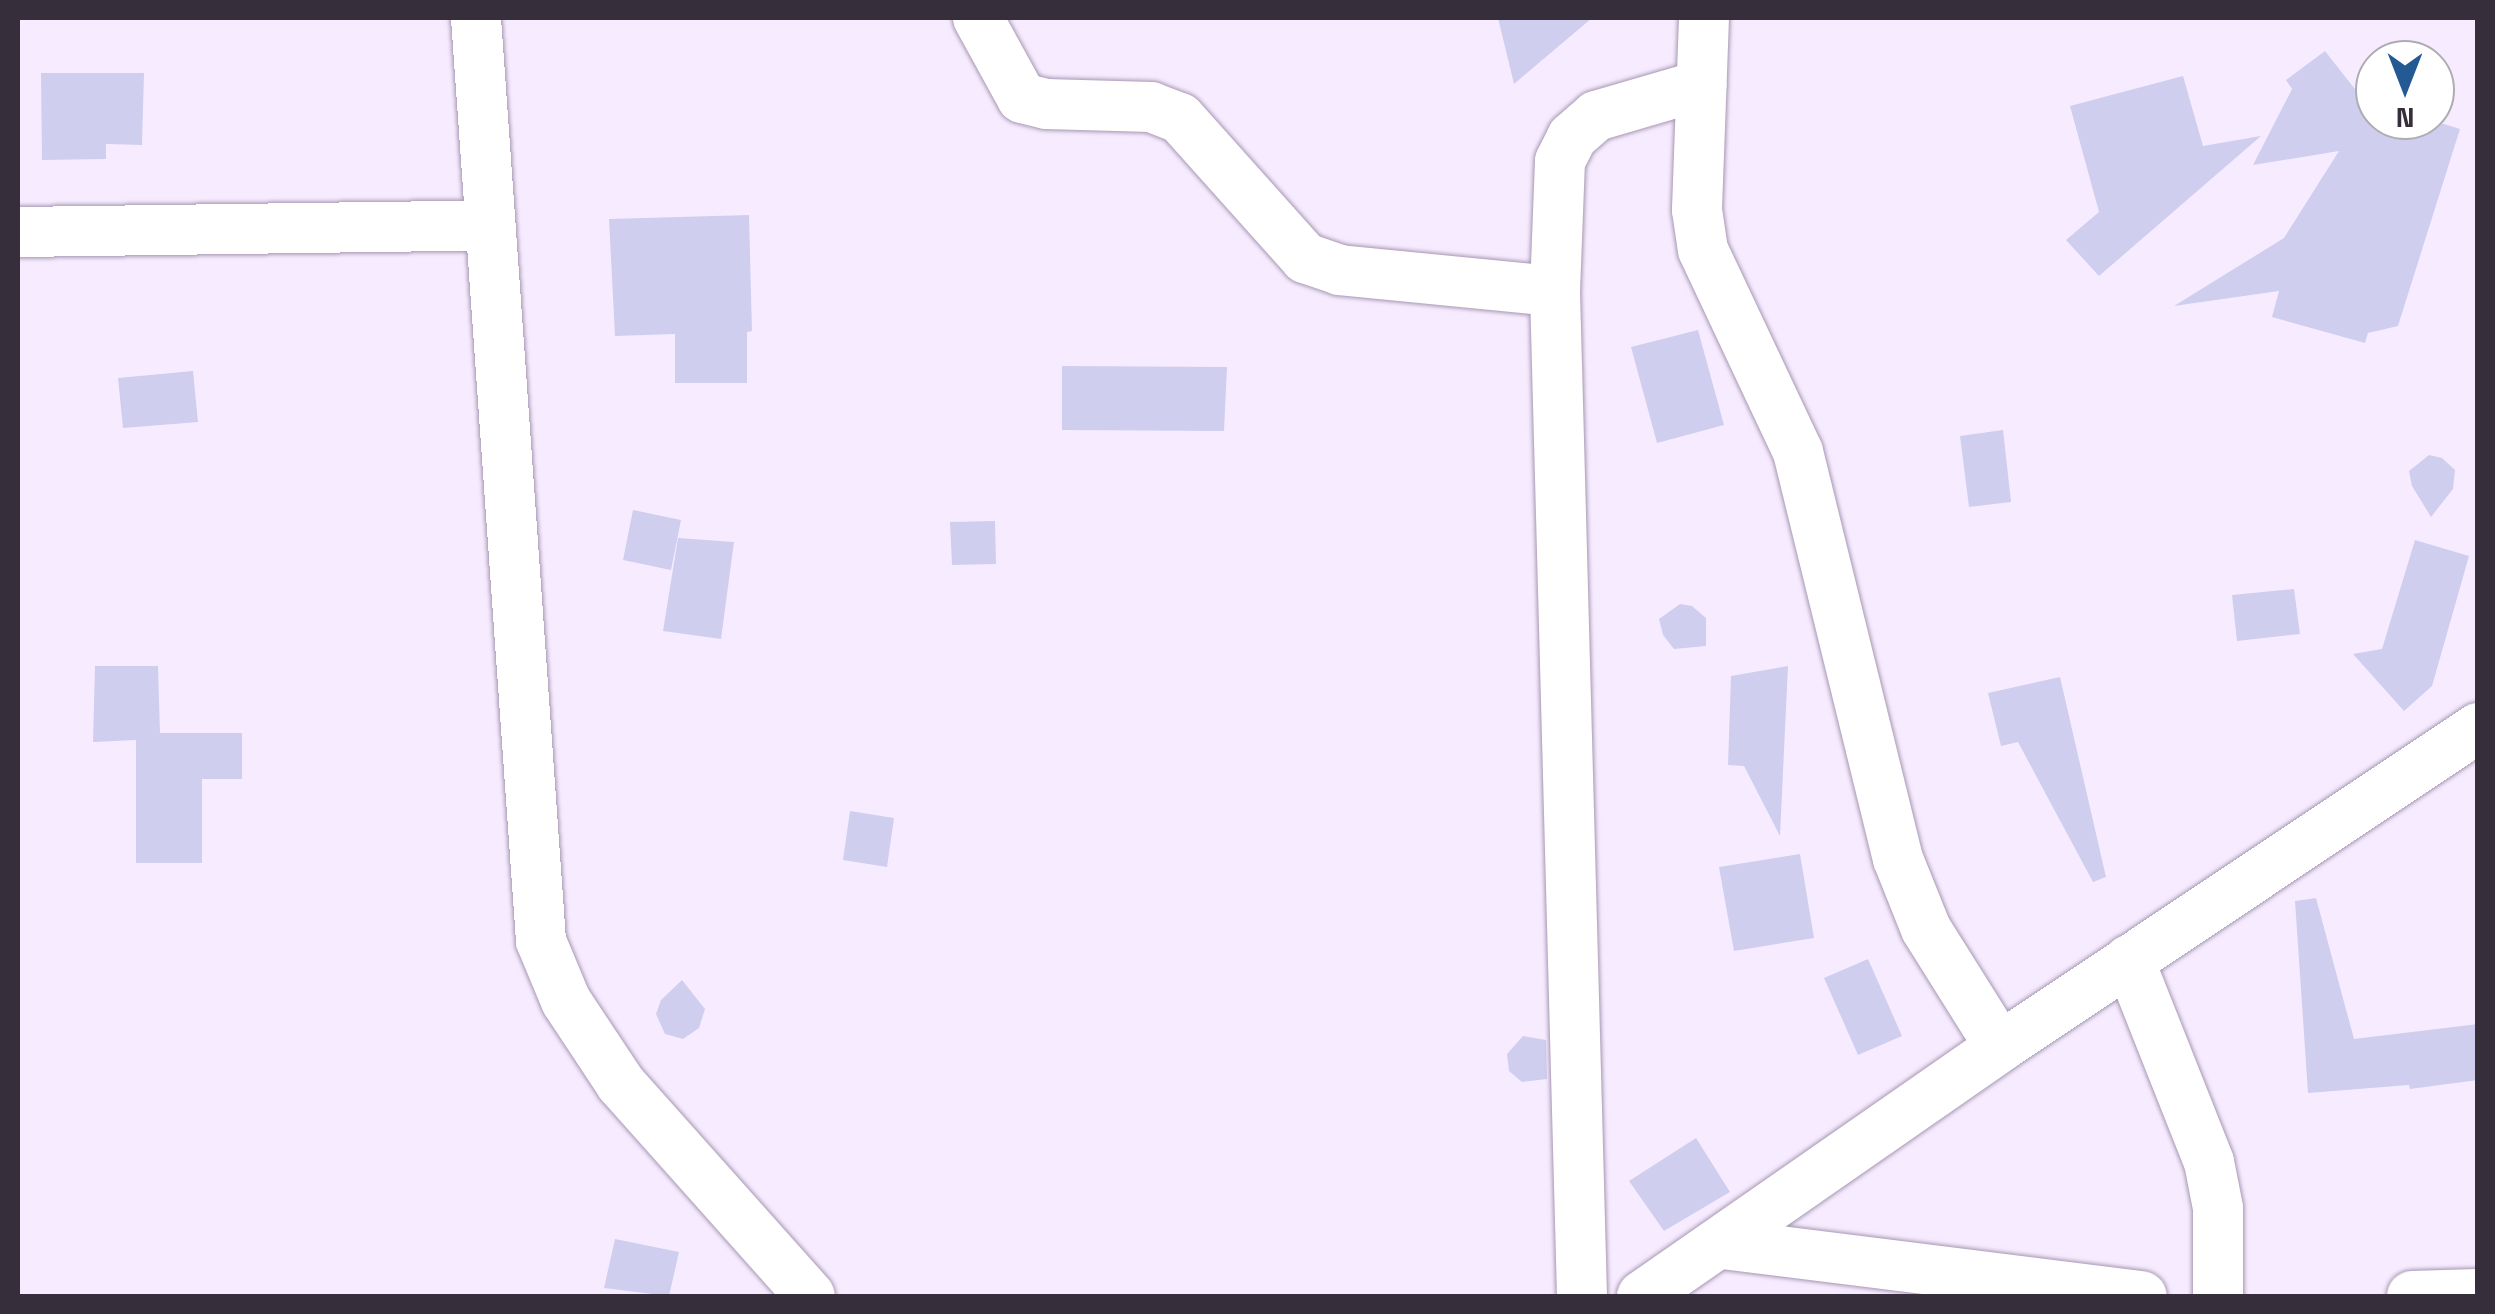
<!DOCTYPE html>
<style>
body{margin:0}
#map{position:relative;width:2495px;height:1314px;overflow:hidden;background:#f7ecff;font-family:"Space Grotesk",sans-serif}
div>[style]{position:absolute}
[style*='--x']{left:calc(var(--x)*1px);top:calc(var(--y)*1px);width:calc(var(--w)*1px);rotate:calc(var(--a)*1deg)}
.building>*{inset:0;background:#cfceee}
.roads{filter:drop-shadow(0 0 2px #a797b3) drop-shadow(0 0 2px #a797b3)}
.street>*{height:50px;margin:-25px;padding:0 25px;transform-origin:25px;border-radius:25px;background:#fff}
span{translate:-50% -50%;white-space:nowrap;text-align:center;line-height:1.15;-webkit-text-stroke:8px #fff;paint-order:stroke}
.frame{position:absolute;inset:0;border:20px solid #362f3b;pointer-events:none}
.north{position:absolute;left:2355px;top:40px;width:100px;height:100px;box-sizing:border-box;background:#fff;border:2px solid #afacb1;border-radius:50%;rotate:180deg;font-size:28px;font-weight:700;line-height:40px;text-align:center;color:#362f3b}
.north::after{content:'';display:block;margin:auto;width:35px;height:45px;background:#245a93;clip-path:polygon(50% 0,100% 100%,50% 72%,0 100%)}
</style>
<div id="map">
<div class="building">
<div style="clip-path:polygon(1498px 18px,1592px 18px,1514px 84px)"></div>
<div style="clip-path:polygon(2325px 51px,2362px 98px,2375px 102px,2375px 120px,2431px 120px,2460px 129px,2398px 326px,2368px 333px,2365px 343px,2272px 317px,2279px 291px,2174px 306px,2284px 238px,2339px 151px,2253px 165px,2292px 89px,2286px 80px)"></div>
<div style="clip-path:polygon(41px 73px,144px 73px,142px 145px,106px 144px,106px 159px,42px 160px)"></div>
<div style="clip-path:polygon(2183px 76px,2203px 146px,2261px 136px,2099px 276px,2066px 240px,2099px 212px,2070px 106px)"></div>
<div style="clip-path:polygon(749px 215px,752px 331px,747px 332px,747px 383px,675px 383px,675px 334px,615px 336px,609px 219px)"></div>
<div style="clip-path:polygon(1698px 330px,1724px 425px,1657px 443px,1631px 347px)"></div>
<div style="clip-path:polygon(1062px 366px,1227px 367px,1224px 431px,1062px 430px)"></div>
<div style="clip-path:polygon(193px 371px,198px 422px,123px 428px,118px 378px)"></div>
<div style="clip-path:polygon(2003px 430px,2011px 502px,1969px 507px,1960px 436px)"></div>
<div style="clip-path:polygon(2429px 455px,2442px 458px,2455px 470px,2453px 489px,2431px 517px,2412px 486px,2409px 471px)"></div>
<div style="clip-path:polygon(633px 510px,681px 520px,671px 570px,623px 560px)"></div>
<div style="clip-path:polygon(995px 521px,996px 564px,952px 565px,950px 522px)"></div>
<div style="clip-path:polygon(678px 538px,734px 542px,721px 639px,663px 631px)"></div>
<div style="clip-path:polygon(2415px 540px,2469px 556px,2432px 686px,2404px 711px,2353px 654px,2382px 649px)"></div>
<div style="clip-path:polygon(2294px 589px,2300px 634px,2237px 641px,2232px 595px)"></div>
<div style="clip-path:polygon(1680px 604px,1692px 606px,1706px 618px,1706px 646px,1674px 649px,1663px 635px,1659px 619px)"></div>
<div style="clip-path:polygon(95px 666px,158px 666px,160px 733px,242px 733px,242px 779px,202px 779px,202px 863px,136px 863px,136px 740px,93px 742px)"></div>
<div style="clip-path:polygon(1788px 666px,1780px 836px,1744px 766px,1728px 765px,1731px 676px)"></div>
<div style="clip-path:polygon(2060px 677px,2106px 877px,2093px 882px,2018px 742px,2001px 746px,1988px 693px)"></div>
<div style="clip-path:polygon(850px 811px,894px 818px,887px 867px,843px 860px)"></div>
<div style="clip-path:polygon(1800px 854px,1814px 938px,1734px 951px,1719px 867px)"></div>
<div style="clip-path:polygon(2316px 898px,2354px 1039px,2478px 1024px,2478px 1080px,2410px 1089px,2409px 1085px,2308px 1093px,2295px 901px)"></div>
<div style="clip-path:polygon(1868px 959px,1902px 1036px,1858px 1055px,1824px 978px)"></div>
<div style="clip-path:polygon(682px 980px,705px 1009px,699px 1028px,683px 1039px,665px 1034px,656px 1014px,661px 1000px)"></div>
<div style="clip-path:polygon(1523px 1036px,1546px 1040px,1547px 1079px,1522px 1082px,1509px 1071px,1507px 1054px)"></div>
<div style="clip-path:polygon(1696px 1138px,1730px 1192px,1664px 1231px,1629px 1181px)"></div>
<div style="clip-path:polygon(615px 1239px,679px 1252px,669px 1296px,604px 1288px)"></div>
</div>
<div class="roads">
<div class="street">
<div style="--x:476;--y:18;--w:925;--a:85.97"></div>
<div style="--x:541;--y:941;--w:65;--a:67.4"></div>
<div style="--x:566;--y:1001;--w:100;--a:56.5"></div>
<div style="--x:621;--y:1084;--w:284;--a:48.3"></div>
<div style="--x:978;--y:18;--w:91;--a:61.2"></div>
<div style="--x:1022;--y:98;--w:25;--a:14"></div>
<div style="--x:1046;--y:104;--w:105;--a:1.6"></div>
<div style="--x:1151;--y:107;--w:31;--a:21"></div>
<div style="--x:1180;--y:118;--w:188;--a:48.2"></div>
<div style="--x:1305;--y:258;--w:36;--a:19"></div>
<div style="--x:1339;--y:270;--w:217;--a:5.6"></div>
<div style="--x:1704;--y:18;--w:192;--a:92.1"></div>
<div style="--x:1697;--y:210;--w:40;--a:81.5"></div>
<div style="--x:1703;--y:250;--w:223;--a:64.8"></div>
<div style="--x:1798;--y:452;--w:419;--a:76.2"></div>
<div style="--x:1898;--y:859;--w:75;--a:68.2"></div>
<div style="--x:1926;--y:929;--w:139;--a:57.9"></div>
<div style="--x:18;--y:232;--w:472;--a:-0.8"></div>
<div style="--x:2129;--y:960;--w:217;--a:68.4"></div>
<div style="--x:2209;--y:1162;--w:47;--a:78.9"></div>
<div style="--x:2218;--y:1208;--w:88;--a:90"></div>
<div style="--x:1723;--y:1244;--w:422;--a:7.1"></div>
<div style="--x:1582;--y:1296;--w:1005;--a:-91.54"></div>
<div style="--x:1555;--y:291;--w:130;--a:-87.8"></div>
<div style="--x:1560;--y:161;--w:27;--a:-63"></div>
<div style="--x:1572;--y:137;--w:32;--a:-41"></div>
<div style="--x:1596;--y:116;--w:110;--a:-16.3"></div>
<div style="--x:1642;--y:1296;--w:436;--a:-34.8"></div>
<div style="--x:2000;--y:1047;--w:575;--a:-33.72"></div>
<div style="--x:2412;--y:1296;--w:66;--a:-1.7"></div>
</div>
</div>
<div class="frame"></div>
<div class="north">N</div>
</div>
